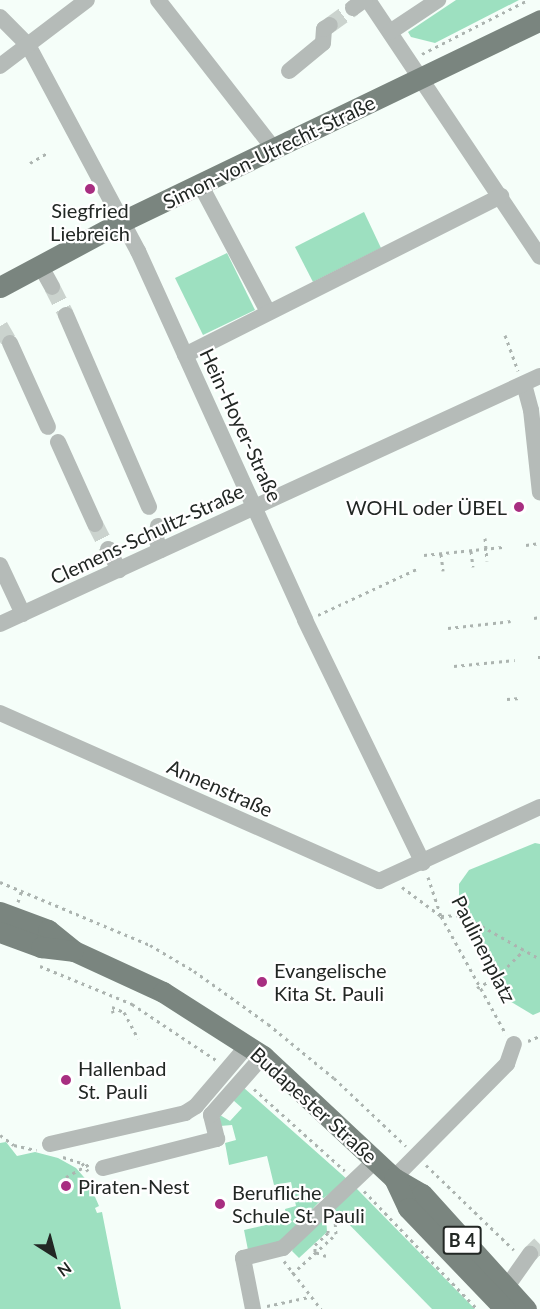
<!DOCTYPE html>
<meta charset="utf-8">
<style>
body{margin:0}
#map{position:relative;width:540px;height:1309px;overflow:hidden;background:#f5fef9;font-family:Lato,sans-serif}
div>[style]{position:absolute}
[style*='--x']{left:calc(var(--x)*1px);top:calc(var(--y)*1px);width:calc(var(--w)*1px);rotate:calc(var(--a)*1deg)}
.green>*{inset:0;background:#9de0c0}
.minor-tunnel>*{height:16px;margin-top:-8px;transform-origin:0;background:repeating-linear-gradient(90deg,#cbd3ce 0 16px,transparent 0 24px)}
.path>*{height:3px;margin-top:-1.5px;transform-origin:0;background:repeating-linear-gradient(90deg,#acb4b0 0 3px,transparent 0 7.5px)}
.minor>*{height:16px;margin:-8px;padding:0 8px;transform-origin:8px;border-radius:8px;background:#b5bbb8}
.major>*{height:21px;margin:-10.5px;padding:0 10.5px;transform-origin:10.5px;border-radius:10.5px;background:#7a857f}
.dots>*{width:16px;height:16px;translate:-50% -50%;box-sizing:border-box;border:3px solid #fff;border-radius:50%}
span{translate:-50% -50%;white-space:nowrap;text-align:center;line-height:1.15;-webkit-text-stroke:4.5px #fff;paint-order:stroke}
.shield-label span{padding:2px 4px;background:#fff;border:2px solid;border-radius:4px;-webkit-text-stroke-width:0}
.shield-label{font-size:18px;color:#222724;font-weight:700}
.street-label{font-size:20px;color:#222724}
.poi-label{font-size:20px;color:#222724}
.right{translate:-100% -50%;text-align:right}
.left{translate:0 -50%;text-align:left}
.north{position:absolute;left:24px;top:1225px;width:60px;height:60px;-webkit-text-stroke:4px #fff;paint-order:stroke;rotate:144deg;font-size:16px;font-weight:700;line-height:24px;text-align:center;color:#222724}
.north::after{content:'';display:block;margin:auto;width:21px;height:27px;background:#222724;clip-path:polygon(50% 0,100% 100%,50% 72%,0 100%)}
</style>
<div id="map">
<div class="green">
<div style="clip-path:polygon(456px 0,519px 0,435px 43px,411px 37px,408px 32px)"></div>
<div style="clip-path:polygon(364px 212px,381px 248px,313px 282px,295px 247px)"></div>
<div style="clip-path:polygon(227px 253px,255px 310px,203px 335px,175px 278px)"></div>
<div style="clip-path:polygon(535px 843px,540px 844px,540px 1012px,533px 1015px,508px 1000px,459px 898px,459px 884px,469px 870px)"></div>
<div style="clip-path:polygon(244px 1088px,348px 1180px,321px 1200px,280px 1243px,248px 1250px,244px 1230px,287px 1220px,285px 1209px,296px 1206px,291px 1182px,274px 1185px,267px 1156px,229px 1165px,225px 1143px,236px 1140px,232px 1125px,220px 1126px,220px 1115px,230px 1121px,242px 1108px,233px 1100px)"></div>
<div style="clip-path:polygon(6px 1142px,17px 1156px,35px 1152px,58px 1158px,76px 1168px,89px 1183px,99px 1206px,95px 1208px,97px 1213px,102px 1212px,121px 1309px,0 1309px,0 1143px)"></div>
<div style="clip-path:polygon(355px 1187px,475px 1309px,432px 1309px,333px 1208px)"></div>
<div style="clip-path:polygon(326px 1215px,327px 1232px,299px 1258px,292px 1251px,295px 1245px)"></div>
</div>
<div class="minor-tunnel">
<div style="--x:330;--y:25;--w:29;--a:-36"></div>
<div style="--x:52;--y:287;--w:31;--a:63"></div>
<div style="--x:0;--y:326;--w:20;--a:60"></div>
<div style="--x:95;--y:524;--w:28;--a:63"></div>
<div style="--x:530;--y:1254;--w:14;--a:-45"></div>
</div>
<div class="path">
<div style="--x:422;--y:54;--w:119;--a:-27"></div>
<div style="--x:30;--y:163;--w:20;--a:-30"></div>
<div style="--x:505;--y:335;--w:38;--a:70"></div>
<div style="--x:485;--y:538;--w:23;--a:85"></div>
<div style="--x:526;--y:545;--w:14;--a:-8"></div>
<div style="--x:471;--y:551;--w:16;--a:83"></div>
<div style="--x:441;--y:554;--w:17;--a:83"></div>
<div style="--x:424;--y:555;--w:79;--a:-5.8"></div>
<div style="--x:318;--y:615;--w:111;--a:-25"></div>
<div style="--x:534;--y:618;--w:6;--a:-9"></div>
<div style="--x:448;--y:628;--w:63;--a:-6.3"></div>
<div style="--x:538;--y:657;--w:2;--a:0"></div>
<div style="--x:454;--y:666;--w:61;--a:-5.6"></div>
<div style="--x:507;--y:699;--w:13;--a:-4"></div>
<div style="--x:428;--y:877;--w:41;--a:71.6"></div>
<div style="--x:441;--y:916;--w:135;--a:61.2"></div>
<div style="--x:0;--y:882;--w:163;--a:22.8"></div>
<div style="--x:150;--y:945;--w:51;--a:30.6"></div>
<div style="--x:194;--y:971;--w:91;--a:35.6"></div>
<div style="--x:268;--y:1024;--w:85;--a:39.3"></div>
<div style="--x:334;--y:1078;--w:99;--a:43.4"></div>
<div style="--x:402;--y:887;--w:49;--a:36.6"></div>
<div style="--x:441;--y:916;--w:21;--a:-3"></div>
<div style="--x:462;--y:915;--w:90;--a:29.4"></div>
<div style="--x:18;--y:902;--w:14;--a:-73"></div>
<div style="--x:40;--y:966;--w:100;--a:22.4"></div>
<div style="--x:132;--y:1004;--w:101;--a:33.7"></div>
<div style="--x:477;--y:988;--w:23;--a:-29"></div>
<div style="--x:497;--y:977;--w:38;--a:-45"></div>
<div style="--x:113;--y:1013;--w:6;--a:-99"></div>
<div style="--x:112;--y:1007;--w:13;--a:23"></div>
<div style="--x:124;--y:1012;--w:30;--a:62"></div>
<div style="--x:528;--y:1041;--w:13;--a:-23"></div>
<div style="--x:254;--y:1089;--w:122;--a:42"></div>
<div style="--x:0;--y:1135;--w:17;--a:36"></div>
<div style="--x:14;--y:1145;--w:23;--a:13"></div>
<div style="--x:63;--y:1157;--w:20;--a:18"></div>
<div style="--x:82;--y:1163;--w:10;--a:53"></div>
<div style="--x:426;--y:1165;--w:122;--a:44"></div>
<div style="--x:66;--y:1177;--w:26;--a:-29"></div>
<div style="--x:364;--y:1191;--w:163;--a:46.2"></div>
<div style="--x:326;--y:1256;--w:12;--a:-160"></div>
<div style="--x:315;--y:1252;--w:7;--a:-90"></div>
<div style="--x:315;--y:1245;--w:18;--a:-43"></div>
<div style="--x:328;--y:1233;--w:7;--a:-90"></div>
<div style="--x:284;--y:1261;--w:61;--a:52.4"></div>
<div style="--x:292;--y:1274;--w:59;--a:-42.3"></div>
<div style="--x:336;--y:1234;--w:13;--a:-94"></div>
<div style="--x:267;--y:1306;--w:43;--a:-12.1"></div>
</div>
<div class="minor">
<div style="--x:158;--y:0;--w:189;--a:52.1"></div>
<div style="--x:368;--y:0;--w:309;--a:56.2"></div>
<div style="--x:353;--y:8;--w:14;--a:-36"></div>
<div style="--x:0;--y:17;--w:40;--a:45"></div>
<div style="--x:28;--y:45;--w:234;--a:61.9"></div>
<div style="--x:138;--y:251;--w:405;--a:65.6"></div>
<div style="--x:305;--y:620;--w:270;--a:64.1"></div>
<div style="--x:390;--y:32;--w:58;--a:-33.7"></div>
<div style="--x:0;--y:66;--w:109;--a:-37.2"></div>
<div style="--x:289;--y:71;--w:44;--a:-39.5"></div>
<div style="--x:323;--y:43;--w:14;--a:-86"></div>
<div style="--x:324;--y:29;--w:7;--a:-34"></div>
<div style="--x:200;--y:184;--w:145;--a:62"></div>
<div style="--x:40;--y:265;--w:25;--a:61"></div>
<div style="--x:66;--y:315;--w:209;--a:66.6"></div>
<div style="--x:10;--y:343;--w:92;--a:65.7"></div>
<div style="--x:185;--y:355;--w:354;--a:-26.7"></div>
<div style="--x:524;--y:384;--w:27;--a:75"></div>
<div style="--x:531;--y:410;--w:83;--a:83.8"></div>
<div style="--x:58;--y:442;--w:90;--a:65.7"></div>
<div style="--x:158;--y:526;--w:13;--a:99"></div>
<div style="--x:156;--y:539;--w:12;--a:66"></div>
<div style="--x:108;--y:549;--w:24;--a:62"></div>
<div style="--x:0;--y:565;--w:54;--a:64.9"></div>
<div style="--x:0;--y:624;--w:594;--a:-24.67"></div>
<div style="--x:0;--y:713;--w:415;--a:23.9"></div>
<div style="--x:379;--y:881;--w:177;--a:-24.7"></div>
<div style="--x:50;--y:1144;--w:139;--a:-12.9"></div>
<div style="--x:185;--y:1113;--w:13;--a:-32"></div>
<div style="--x:196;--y:1106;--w:80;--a:-49.6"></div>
<div style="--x:103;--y:1168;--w:118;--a:-14.3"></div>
<div style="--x:217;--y:1139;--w:25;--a:-104"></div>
<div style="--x:211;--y:1115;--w:79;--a:-48.6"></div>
<div style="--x:394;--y:1178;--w:161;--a:-45.3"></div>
<div style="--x:507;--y:1064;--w:21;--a:-71"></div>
<div style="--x:506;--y:1288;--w:42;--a:-54.8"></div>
<div style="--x:253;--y:1309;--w:52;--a:-101.1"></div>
<div style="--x:243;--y:1258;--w:41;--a:-14"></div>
<div style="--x:283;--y:1248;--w:128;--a:-43.4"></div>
</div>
<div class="major">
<div style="--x:0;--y:287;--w:140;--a:-28.2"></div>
<div style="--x:123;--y:221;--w:463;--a:-25.7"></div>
<div style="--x:0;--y:912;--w:51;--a:20.6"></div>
<div style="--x:48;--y:930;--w:33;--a:39"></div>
<div style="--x:74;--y:951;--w:98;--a:24.7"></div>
<div style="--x:163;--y:992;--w:119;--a:32.6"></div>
<div style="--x:263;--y:1056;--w:179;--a:43"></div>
<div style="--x:394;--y:1178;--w:32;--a:30"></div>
<div style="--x:422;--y:1194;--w:155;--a:47.9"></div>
<div style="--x:0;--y:932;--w:44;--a:20.1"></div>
<div style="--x:41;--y:947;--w:32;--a:7"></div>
<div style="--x:394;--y:1178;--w:33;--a:65"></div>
<div style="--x:408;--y:1208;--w:140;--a:46.2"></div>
</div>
<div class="dots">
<div style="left:90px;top:189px;background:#a82e81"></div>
<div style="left:519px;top:507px;background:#a82e81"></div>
<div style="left:262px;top:982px;background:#a82e81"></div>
<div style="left:66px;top:1080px;background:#a82e81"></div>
<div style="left:66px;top:1186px;background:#a82e81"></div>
<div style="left:220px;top:1204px;background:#a82e81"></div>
</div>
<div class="shield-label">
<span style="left:462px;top:1240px">B 4</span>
</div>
<div class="street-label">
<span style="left:269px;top:152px;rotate:-26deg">Simon-von-Utrecht-Straße</span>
<span style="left:241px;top:425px;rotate:65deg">Hein-Hoyer-Straße</span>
<span style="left:147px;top:534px;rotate:-25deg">Clemens-Schultz-Straße</span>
<span style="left:220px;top:788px;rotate:24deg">Annenstraße</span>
<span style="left:484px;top:949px;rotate:63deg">Paulinenplatz</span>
<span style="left:314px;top:1105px;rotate:42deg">Budapester Straße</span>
</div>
<div class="poi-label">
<span style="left:90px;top:222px">Siegfried<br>Liebreich</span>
<span class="right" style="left:507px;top:507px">WOHL oder ÜBEL</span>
<span class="left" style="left:274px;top:982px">Evangelische<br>Kita St. Pauli</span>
<span class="left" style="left:78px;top:1080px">Hallenbad<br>St. Pauli</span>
<span class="left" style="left:78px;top:1186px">Piraten-Nest</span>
<span class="left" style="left:232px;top:1204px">Berufliche<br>Schule St. Pauli</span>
</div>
<div class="north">N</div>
</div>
